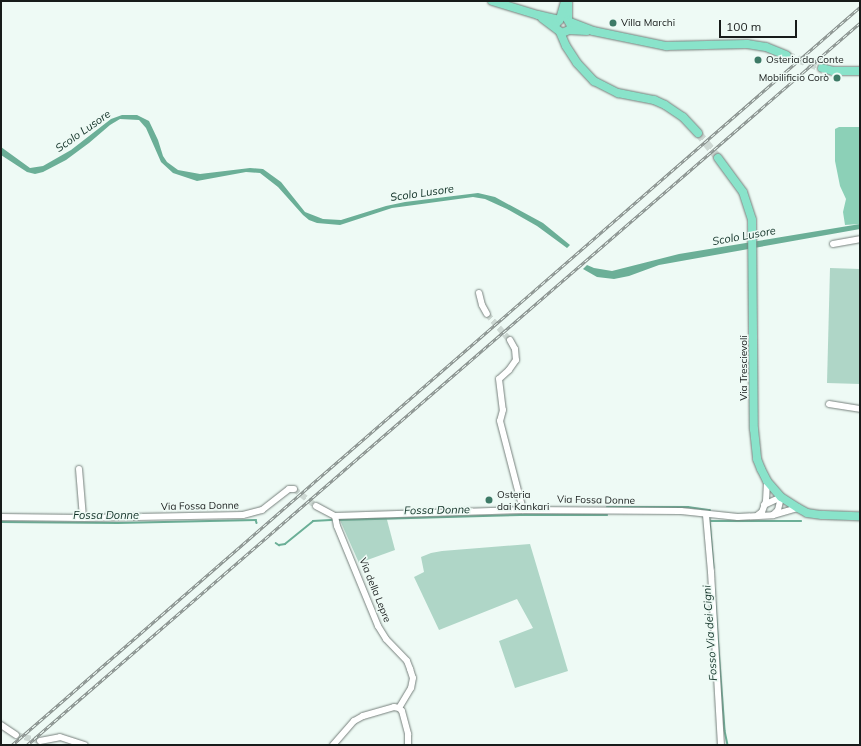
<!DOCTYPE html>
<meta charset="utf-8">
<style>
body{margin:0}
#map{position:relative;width:861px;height:746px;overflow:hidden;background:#eefaf5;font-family:Mulish,sans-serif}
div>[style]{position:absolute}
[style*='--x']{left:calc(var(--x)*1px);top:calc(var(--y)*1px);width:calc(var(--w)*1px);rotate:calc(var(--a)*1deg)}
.green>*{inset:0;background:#afd6c7}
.forest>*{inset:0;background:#8cd0b7}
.water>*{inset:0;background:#6baf97}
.stream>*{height:1.5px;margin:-0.75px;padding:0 0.75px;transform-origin:0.75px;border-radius:0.75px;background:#6baf97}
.minor-tunnel>*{height:6px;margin-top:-3px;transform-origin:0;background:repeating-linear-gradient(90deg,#ced9d4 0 6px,transparent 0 9px)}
.major-tunnel>*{height:8px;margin-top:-4px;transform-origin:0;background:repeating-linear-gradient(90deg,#ced9d4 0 8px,transparent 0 12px)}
.roads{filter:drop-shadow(0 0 1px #76807c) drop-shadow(0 0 1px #76807c)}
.minor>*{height:6px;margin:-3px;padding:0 3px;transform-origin:3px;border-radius:3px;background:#fff}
.major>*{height:8px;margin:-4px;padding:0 4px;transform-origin:4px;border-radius:4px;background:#89e3ca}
.rail>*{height:3px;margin-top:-1.5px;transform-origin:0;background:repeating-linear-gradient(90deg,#eefaf5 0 4.5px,#838b88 0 9px);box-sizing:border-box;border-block:1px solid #838b88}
.dots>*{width:11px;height:11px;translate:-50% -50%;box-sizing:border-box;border:2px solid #eefaf5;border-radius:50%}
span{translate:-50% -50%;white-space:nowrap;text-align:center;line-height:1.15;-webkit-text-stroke:3px #eefaf5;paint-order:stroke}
.poi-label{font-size:10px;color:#171b1a}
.left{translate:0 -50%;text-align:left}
.right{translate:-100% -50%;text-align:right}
.street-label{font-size:10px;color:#171b1a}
.water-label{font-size:11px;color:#0f3025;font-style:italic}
.frame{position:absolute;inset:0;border:2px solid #171b1a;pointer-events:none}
.scale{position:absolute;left:719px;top:20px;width:78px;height:18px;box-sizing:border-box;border:2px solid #171b1a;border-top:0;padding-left:5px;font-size:12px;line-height:14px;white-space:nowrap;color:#171b1a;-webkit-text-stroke:3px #eefaf5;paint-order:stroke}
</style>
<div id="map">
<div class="green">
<div style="clip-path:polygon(830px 268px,860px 269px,860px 384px,827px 383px)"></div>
<div style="clip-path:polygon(386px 516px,395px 550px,359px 563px,339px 518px)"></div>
<div style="clip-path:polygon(530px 544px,568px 671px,515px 688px,499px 641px,533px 628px,517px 599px,439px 630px,414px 577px,424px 572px,421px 557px,431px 553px,442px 551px)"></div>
</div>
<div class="forest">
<div style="clip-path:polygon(839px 127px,860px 127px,860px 224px,845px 225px,843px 212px,846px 199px,840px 186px,835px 161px,835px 129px)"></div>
</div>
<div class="water">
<div style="clip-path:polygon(122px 115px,137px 115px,149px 121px,158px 140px,163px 156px,167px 162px,178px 170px,200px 174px,250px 168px,263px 169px,281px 182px,305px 212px,323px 219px,341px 220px,386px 206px,405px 202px,478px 193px,495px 197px,543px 223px,570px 245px,567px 248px,537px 226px,507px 209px,485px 199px,473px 197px,392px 208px,340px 225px,317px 223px,309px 220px,303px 215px,278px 187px,260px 173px,246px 172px,197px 181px,173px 173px,161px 162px,146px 128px,139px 120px,120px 119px,110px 125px,89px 143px,66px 160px,43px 172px,35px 174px,27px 172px,1px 155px,1px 147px,30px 168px,43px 166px,71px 150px,111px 119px)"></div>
<div style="clip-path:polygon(860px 224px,860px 229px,659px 265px,629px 276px,614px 279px,597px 277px,583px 269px,587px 265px,594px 268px,612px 271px,679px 254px)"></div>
</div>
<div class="stream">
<div style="--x:607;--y:507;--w:81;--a:0"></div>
<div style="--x:688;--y:507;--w:22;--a:8"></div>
<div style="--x:710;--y:510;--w:1;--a:90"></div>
<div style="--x:710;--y:519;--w:49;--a:85.3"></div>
<div style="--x:339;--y:520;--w:181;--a:-1.6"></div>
<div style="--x:520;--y:515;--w:87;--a:0"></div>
<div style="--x:710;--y:521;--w:91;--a:0"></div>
<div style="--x:1;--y:522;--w:117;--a:0.5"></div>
<div style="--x:118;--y:523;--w:138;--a:-1.2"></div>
<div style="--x:256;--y:520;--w:3;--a:72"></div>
<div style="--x:276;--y:543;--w:4;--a:34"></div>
<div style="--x:279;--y:545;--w:6;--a:-9"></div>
<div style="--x:285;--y:544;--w:36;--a:-39"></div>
<div style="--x:313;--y:521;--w:22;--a:-3"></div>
<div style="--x:714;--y:580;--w:151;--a:85.8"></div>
<div style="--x:725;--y:731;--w:14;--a:78"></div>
</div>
<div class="minor-tunnel">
<div style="--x:487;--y:314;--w:35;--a:49"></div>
<div style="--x:294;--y:489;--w:28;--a:38"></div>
<div style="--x:16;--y:735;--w:25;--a:14"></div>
</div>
<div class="major-tunnel">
<div style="--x:786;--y:55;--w:38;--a:20"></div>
<div style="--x:698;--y:133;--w:32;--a:51"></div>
</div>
<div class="roads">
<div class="minor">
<div style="--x:833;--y:244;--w:27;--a:-10"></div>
<div style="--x:479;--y:293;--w:12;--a:76"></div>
<div style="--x:482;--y:305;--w:10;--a:61"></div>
<div style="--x:510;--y:340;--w:10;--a:61"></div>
<div style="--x:515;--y:349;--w:11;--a:85"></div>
<div style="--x:516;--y:360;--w:12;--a:125"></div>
<div style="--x:509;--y:370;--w:13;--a:138"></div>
<div style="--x:499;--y:379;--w:31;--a:83"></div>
<div style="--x:503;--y:410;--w:11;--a:105"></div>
<div style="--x:500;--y:421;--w:92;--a:75.5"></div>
<div style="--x:829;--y:404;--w:31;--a:9"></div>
<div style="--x:79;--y:469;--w:49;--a:85.3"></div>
<div style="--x:764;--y:505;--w:19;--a:-25"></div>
<div style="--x:781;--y:497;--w:13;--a:103"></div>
<div style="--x:778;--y:510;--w:7;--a:135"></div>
<div style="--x:316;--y:506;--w:21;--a:28"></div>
<div style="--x:335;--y:516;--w:188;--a:-1.8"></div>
<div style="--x:523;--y:510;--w:158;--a:0.4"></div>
<div style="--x:681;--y:511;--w:57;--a:6"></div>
<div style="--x:738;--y:517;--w:35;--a:-3"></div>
<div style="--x:773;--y:515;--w:26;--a:-16"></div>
<div style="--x:706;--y:515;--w:57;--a:85"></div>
<div style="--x:711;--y:572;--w:173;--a:86.7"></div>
<div style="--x:758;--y:515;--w:5;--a:-37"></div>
<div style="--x:762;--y:512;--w:12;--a:-70"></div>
<div style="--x:766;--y:501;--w:20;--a:-87"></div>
<div style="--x:335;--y:516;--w:10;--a:79"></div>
<div style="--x:337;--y:526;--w:108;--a:67.7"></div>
<div style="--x:378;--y:626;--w:15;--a:58"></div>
<div style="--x:386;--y:639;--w:30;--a:46"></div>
<div style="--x:407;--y:661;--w:9;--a:69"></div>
<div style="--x:410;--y:669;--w:9;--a:72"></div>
<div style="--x:413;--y:678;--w:10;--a:101"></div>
<div style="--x:411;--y:688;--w:23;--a:121"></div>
<div style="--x:1;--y:517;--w:82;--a:0.7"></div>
<div style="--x:83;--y:518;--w:160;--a:-1.1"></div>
<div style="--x:243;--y:515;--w:20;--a:-15"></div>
<div style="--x:262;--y:510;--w:34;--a:-38"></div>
<div style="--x:289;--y:489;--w:5;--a:0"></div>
<div style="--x:1;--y:725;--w:18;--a:34"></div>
<div style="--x:40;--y:741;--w:20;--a:-11"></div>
<div style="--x:60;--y:737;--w:26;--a:18"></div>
<div style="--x:333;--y:745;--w:32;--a:-49"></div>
<div style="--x:354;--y:721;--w:10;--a:-29"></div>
<div style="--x:363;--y:716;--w:32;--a:-16"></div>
<div style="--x:394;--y:707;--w:5;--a:11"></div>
<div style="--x:399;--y:708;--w:4;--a:45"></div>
<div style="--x:402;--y:711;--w:24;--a:75"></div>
<div style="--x:408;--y:734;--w:11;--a:90"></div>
</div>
<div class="major">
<div style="--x:492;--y:1;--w:48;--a:16.9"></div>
<div style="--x:538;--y:15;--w:22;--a:13"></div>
<div style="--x:568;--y:1;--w:19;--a:90"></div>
<div style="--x:568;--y:20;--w:7;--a:63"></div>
<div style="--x:542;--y:18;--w:25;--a:37"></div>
<div style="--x:562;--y:33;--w:8;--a:-23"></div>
<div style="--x:569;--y:30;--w:18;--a:3"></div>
<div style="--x:570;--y:22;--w:25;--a:21"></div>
<div style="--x:593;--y:31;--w:75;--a:11.6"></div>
<div style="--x:666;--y:46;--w:81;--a:-1.4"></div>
<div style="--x:747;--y:44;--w:19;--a:9"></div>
<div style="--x:766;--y:47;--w:22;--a:22"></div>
<div style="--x:556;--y:24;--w:6;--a:-51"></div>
<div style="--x:560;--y:19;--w:19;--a:-74"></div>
<div style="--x:560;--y:32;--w:15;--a:67"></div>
<div style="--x:566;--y:46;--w:20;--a:57"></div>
<div style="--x:577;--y:63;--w:25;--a:47"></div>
<div style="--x:594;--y:81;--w:27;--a:27"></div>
<div style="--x:618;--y:93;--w:37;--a:11"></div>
<div style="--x:654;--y:100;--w:12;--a:24"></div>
<div style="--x:665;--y:105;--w:22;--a:34"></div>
<div style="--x:683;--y:117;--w:22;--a:47"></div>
<div style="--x:822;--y:68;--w:11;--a:15"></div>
<div style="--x:833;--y:71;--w:27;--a:0"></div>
<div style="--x:718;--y:158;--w:42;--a:53.7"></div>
<div style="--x:743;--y:192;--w:29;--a:72"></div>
<div style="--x:752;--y:220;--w:209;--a:89.5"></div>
<div style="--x:754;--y:429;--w:30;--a:84"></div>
<div style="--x:757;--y:459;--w:11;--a:68"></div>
<div style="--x:761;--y:469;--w:13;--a:63"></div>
<div style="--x:767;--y:481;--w:21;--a:49"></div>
<div style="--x:781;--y:497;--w:20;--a:33"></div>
<div style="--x:798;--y:508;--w:10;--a:29"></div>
<div style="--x:807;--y:513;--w:15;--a:8"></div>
<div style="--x:822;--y:515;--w:38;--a:2"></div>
</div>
</div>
<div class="rail">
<div style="--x:12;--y:745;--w:1124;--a:-41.03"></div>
<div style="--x:27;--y:745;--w:1102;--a:-40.92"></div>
</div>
<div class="dots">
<div style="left:613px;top:23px;background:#3d7a66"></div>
<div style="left:758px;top:60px;background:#3d7a66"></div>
<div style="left:837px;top:78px;background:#3d7a66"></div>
<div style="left:489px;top:500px;background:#3d7a66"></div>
</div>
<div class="poi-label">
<span class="left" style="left:621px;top:23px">Villa Marchi</span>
<span class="left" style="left:766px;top:60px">Osteria da Conte</span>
<span class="right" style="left:829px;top:78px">Mobilificio Corò</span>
<span class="left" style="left:497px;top:500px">Osteria<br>dai Kankari</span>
</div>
<div class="street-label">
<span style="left:744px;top:368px;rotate:-90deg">Via Trescievoli</span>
<span style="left:596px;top:500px;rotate:1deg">Via Fossa Donne</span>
<span style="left:200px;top:506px;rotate:-1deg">Via Fossa Donne</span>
<span style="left:375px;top:590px;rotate:68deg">Via della Lepre</span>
</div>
<div class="water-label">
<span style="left:83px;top:131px;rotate:-35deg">Scolo Lusore</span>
<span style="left:422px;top:193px;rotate:-8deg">Scolo Lusore</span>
<span style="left:744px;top:236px;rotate:-10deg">Scolo Lusore</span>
<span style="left:437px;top:510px;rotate:-1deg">Fossa Donne</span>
<span style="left:106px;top:515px">Fossa Donne</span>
<span style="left:710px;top:633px;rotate:-94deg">Fosso Via dei Cigni</span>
</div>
<div class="frame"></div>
<div class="scale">100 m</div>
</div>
